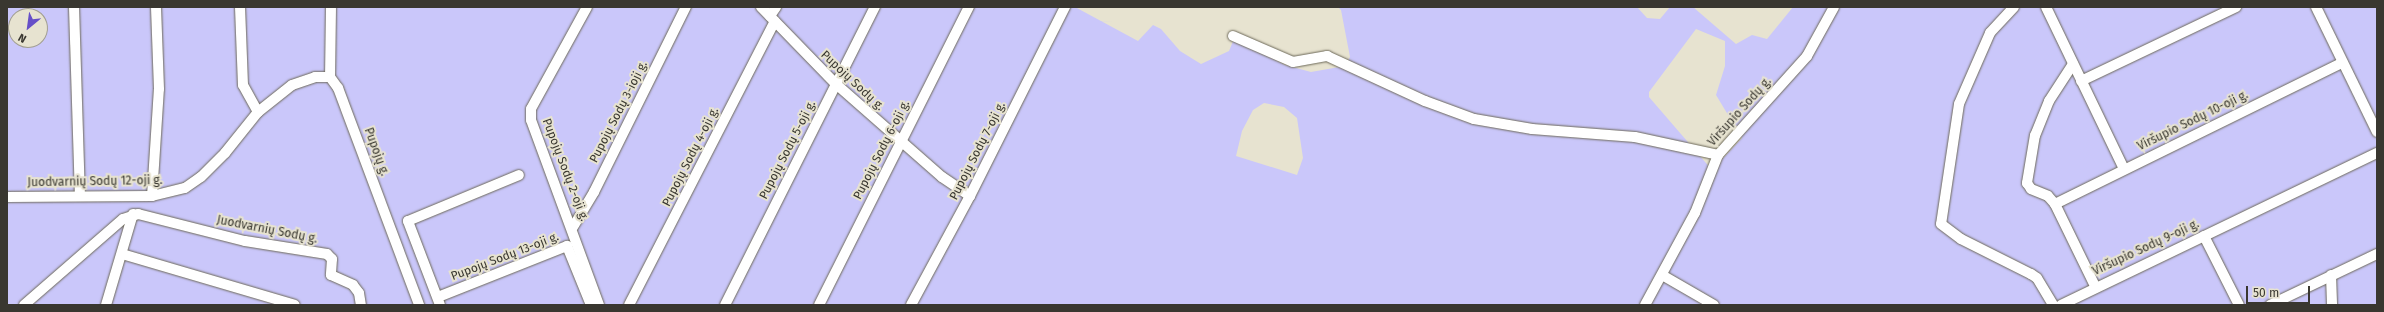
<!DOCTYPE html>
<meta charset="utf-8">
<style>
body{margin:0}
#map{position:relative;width:2384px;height:312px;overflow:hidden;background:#e7e3d0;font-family:"Fira Sans",sans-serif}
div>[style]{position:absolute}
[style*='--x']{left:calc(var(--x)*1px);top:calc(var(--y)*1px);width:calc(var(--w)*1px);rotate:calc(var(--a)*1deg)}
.green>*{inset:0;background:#cac7fa}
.roads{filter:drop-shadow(0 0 1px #6d6959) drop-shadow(0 0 1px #6d6959)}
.street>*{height:10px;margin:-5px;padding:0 5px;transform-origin:5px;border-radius:5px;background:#fff}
span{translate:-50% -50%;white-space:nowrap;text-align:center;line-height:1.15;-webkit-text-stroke:4px #e7e3d0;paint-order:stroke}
.street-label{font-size:12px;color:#393730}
.frame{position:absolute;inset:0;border:8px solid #393730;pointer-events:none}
.north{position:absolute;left:8px;top:8px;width:40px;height:40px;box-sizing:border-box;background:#e7e3d0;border:1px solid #a19e90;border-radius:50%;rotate:209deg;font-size:11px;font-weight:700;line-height:16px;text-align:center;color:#393730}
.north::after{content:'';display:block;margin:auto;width:14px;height:18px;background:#664fc8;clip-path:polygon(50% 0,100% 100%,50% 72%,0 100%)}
.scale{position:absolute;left:2246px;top:286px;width:64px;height:18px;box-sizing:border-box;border:2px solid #393730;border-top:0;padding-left:5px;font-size:12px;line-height:14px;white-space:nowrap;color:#393730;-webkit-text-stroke:3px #e7e3d0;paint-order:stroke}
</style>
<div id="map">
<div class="green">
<div style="clip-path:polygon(evenodd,7px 7px,1075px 7px,1138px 41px,1153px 25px,1161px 29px,1180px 51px,1201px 64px,1229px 51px,1234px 39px,1285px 65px,1311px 72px,1345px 66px,1350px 57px,1341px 10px,1338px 7px,1637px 7px,1647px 18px,1660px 19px,1670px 7px,1693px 7px,1736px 44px,1752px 35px,1767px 39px,1793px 7px,2377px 7px,2377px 305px,7px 305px,7px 7px,16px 16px,40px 16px,40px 40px,16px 40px,16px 16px,7px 7px,1696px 29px,1725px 41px,1725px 66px,1716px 95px,1742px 138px,1712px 170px,1649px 97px,1649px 92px,1696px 29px,7px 7px,1264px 103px,1284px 107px,1297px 118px,1303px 158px,1297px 175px,1236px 156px,1242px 131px,1253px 110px,1264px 103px)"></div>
</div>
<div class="roads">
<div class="street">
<div style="--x:74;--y:7;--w:189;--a:88.2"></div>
<div style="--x:240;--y:7;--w:78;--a:87.8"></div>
<div style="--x:243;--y:85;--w:31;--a:61"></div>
<div style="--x:331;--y:7;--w:70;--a:90.8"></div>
<div style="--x:330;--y:77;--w:14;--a:54"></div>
<div style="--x:338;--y:88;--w:232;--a:69.5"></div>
<div style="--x:587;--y:7;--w:116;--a:118.8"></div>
<div style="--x:531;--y:109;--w:11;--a:90"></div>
<div style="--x:531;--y:120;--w:197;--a:69.8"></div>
<div style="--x:761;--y:7;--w:107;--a:45.8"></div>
<div style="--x:836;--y:84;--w:141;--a:41.3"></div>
<div style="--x:942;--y:177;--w:34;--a:34"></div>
<div style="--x:2014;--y:7;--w:35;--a:133"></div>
<div style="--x:1990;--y:33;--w:77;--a:113.6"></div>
<div style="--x:1959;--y:104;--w:121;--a:98.5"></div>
<div style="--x:1941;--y:224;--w:25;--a:37"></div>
<div style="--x:1961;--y:239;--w:78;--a:26.6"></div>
<div style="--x:2031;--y:274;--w:7;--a:34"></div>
<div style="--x:2037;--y:278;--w:31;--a:59"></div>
<div style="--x:2046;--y:7;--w:180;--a:64.3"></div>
<div style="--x:2316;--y:7;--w:139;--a:64"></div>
<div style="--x:770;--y:16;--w:11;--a:-56"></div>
<div style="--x:1233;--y:36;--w:65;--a:23.4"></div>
<div style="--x:1293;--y:62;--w:35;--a:-10"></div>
<div style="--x:1327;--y:56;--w:108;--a:24.7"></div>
<div style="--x:1425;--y:101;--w:52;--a:20.2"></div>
<div style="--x:1474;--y:119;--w:59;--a:9.8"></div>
<div style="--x:1532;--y:129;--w:103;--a:4.4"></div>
<div style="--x:1635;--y:137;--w:85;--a:12.2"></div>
<div style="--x:2073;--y:64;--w:44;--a:123"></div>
<div style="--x:2049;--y:101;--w:37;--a:112"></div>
<div style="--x:2035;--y:135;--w:49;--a:99.5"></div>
<div style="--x:2027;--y:183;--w:7;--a:56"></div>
<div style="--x:2031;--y:189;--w:18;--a:22"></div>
<div style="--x:2048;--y:196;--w:11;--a:49"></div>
<div style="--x:2055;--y:204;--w:93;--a:64"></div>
<div style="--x:2081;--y:81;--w:172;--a:-25.5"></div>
<div style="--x:152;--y:196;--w:107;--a:-86.3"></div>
<div style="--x:159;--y:89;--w:82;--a:-92.1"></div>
<div style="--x:7;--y:197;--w:145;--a:-0.4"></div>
<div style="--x:152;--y:196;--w:34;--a:-14"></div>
<div style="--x:185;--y:188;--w:19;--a:-35"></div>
<div style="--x:201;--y:177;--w:34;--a:-45"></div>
<div style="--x:225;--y:153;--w:53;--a:-51.2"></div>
<div style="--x:258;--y:112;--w:43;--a:-38.5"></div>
<div style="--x:292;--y:85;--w:24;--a:-19"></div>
<div style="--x:315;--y:77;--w:15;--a:0"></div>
<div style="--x:2055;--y:204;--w:320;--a:-26.2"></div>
<div style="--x:573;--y:227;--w:41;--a:-59"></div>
<div style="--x:594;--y:192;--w:207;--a:-63.6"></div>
<div style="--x:2204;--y:236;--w:77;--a:63.1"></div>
<div style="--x:122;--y:254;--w:180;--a:16.4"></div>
<div style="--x:1662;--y:275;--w:60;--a:30"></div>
<div style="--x:2331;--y:275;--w:30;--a:88"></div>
<div style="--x:438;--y:297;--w:139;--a:-21.6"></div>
<div style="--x:567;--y:246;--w:64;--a:67.9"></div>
<div style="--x:24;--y:305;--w:131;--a:-41"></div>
<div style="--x:123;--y:219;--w:16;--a:-18"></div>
<div style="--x:138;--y:214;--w:110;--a:14.2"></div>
<div style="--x:245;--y:241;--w:83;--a:9"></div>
<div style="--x:327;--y:254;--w:7;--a:45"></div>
<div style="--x:332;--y:259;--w:16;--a:94"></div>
<div style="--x:331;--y:275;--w:24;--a:24"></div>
<div style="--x:353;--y:285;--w:10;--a:53"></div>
<div style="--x:359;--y:293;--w:12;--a:81"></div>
<div style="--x:106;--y:305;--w:95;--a:-73.5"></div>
<div style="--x:440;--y:305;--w:90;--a:-110.9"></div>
<div style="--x:408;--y:221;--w:120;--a:-22.5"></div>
<div style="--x:629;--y:305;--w:319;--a:-62.8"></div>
<div style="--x:725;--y:305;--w:334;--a:-63.3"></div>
<div style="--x:819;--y:305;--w:334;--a:-63.3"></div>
<div style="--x:911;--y:305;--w:124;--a:-61.6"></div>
<div style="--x:970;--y:196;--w:212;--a:-63.3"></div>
<div style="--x:1645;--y:305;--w:105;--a:-61.5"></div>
<div style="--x:1695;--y:213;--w:62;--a:-68.4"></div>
<div style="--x:1718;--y:155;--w:133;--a:-48"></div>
<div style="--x:1807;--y:56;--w:56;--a:-61.1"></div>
<div style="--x:2061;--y:305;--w:351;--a:-25.7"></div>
<div style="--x:2270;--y:305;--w:119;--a:-25.5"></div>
</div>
</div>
<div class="street-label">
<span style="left:852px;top:81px;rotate:43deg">Pupojų Sodų g.</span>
<span style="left:619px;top:112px;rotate:-63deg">Pupojų Sodų 3-ioji g.</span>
<span style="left:1740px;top:112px;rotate:-48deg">Viršupio Sodų g.</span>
<span style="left:2193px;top:121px;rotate:-26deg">Viršupio Sodų 10-oji g.</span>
<span style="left:788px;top:150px;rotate:-63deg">Pupojų Sodų 5-oji g.</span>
<span style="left:882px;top:150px;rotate:-63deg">Pupojų Sodų 6-oji g.</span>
<span style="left:978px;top:151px;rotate:-63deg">Pupojų Sodų 7-oji g.</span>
<span style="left:376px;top:152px;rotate:70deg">Pupojų g.</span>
<span style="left:691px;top:157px;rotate:-63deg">Pupojų Sodų 4-oji g.</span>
<span style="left:565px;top:170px;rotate:69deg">Pupojų Sodų 2-oji g.</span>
<span style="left:95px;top:182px;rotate:-1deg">Juodvarnių Sodų 12-oji g.</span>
<span style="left:267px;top:230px;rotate:11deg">Juodvarnių Sodų g.</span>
<span style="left:2146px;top:248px;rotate:-25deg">Viršupio Sodų 9-oji g.</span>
<span style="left:505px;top:257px;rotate:-21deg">Pupojų Sodų 13-oji g.</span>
</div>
<div class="frame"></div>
<div class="north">N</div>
<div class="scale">50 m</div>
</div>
